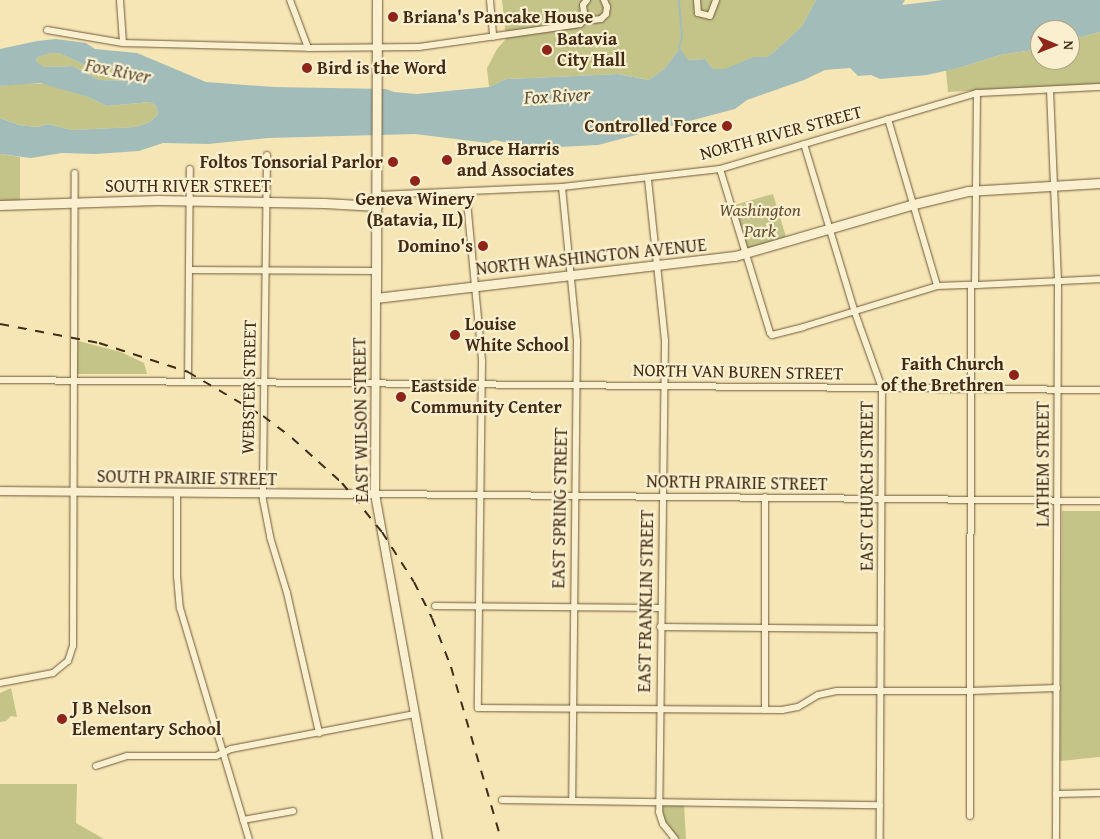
<!DOCTYPE html>
<style>
body{margin:0}
#map{position:relative;width:1100px;height:839px;overflow:hidden;background:#f7e6b5;font-family:"Gentium Book Plus",serif}
div>[style]{position:absolute}
[style*='--x']{left:calc(var(--x)*1px);top:calc(var(--y)*1px);width:calc(var(--w)*1px);rotate:calc(var(--a)*1deg)}
.green>*{inset:0;background:#c4c388}
.water>*{inset:0;background:#a2bdb9}
.stream>*{height:2px;margin:-1px;padding:0 1px;transform-origin:1px;border-radius:1px;background:#a2bdb9}
.roads{filter:drop-shadow(0 0 1px #6f593c) drop-shadow(0 0 1px #6f593c)}
.minor>*{height:6px;margin:-3px;padding:0 3px;transform-origin:3px;border-radius:3px;background:#faefcf}
.tertiary>*{height:8px;margin:-4px;padding:0 4px;transform-origin:4px;border-radius:4px;background:#faefcf}
.secondary>*{height:9px;margin:-4.5px;padding:0 4.5px;transform-origin:4.5px;border-radius:4.5px;background:#faefcf}
.rail>*{height:2px;margin-top:-1px;transform-origin:0;background:repeating-linear-gradient(90deg,#422a14 0 9px,transparent 0 18px)}
.dots>*{width:14px;height:14px;translate:-50% -50%;box-sizing:border-box;border:2px solid #faefcf;border-radius:50%}
span{translate:-50% -50%;white-space:nowrap;text-align:center;line-height:1.15;-webkit-text-stroke:4.5px #faefcf;paint-order:stroke}
.poi-label{font-size:18px;color:#422a14;font-weight:700}
.left{translate:0 -50%;text-align:left}
.right{translate:-100% -50%;text-align:right}
.street-label{font-size:18px;color:#422a14}
.park-label{font-size:18px;color:#625031;font-style:italic}
.water-label{font-size:19px;color:#5a4f3d;font-style:italic}
.north{position:absolute;left:1030px;top:20px;width:50px;height:50px;box-sizing:border-box;background:#faefcf;border:1px solid #b0a084;border-radius:50%;rotate:91deg;font-size:14px;font-weight:700;line-height:20px;text-align:center;color:#422a14}
.north::after{content:'';display:block;margin:auto;width:18px;height:22px;background:#8f2418;clip-path:polygon(50% 0,100% 100%,50% 72%,0 100%)}
</style>
<div id="map">
<div class="green">
<div style="clip-path:polygon(502px 0,816px 0,802px 26px,773px 53px,765px 57px,753px 57px,725px 70px,713px 69px,705px 59px,687px 60px,680px 48px,665px 68px,649px 80px,618px 74px,506px 79px,489px 87px,487px 68px,497px 49px,506px 39px)"></div>
<div style="clip-path:polygon(1100px 32px,1100px 84px,948px 92px,946px 70px,962px 67px,1000px 55px,1040px 49px,1040px 60px,1070px 60px,1070px 40px)"></div>
<div style="clip-path:polygon(51px 53px,59px 53px,87px 66px,127px 70px,141px 74px,145px 79px,141px 81px,99px 80px,73px 66px,44px 67px,36px 62px,38px 57px)"></div>
<div style="clip-path:polygon(24px 83px,47px 84px,88px 97px,107px 106px,150px 102px,156px 106px,158px 114px,150px 122px,135px 127px,72px 130px,48px 124px,37px 127px,19px 125px,0 118px,0 86px)"></div>
<div style="clip-path:polygon(0 154px,20px 157px,20px 202px,0 202px)"></div>
<div style="clip-path:polygon(773px 194px,786px 237px,746px 249px,734px 205px)"></div>
<div style="clip-path:polygon(78px 341px,121px 352px,144px 363px,147px 374px,77px 374px)"></div>
<div style="clip-path:polygon(1062px 511px,1100px 511px,1100px 757px,1060px 761px)"></div>
<div style="clip-path:polygon(11px 688px,17px 717px,11px 716px,6px 721px,0 722px,0 693px)"></div>
<div style="clip-path:polygon(0 784px,77px 784px,76px 823px,104px 839px,0 839px)"></div>
<div style="clip-path:polygon(665px 805px,684px 805px,686px 839px,679px 839px,665px 823px,662px 808px)"></div>
</div>
<div class="water">
<div style="clip-path:polygon(evenodd,816px 0,905px 0,902px 5px,943px 0,1100px 0,1100px 32px,1070px 40px,1070px 30px,1040px 30px,1040px 49px,1000px 55px,962px 67px,927px 75px,880px 79px,871px 75px,858px 76px,850px 68px,825px 70px,804px 80px,747px 100px,735px 109px,598px 145px,559px 147px,523px 146px,494px 140px,488px 143px,415px 134px,268px 138px,208px 144px,163px 143px,139px 151px,96px 154px,62px 153px,31px 158px,0 154px,0 118px,19px 125px,37px 127px,48px 124px,72px 130px,135px 127px,150px 122px,158px 114px,156px 106px,150px 102px,107px 106px,88px 97px,40px 83px,0 86px,0 49px,37px 41px,56px 39px,86px 43px,95px 49px,137px 53px,206px 82px,274px 87px,386px 89px,394px 92px,417px 94px,489px 87px,506px 79px,618px 74px,649px 80px,665px 68px,680px 48px,688px 60px,705px 59px,713px 69px,725px 69px,753px 57px,765px 57px,773px 53px,802px 26px,816px 0,51px 53px,59px 53px,87px 66px,127px 70px,141px 74px,145px 79px,141px 81px,99px 80px,73px 66px,44px 67px,36px 61px,38px 57px,51px 53px)"></div>
</div>
<div class="stream">
<div style="--x:679;--y:48;--w:11;--a:-75"></div>
<div style="--x:682;--y:37;--w:37;--a:-95"></div>
</div>
<div class="roads">
<div class="minor">
<div style="--x:120;--y:0;--w:43;--a:86"></div>
<div style="--x:290;--y:0;--w:51;--a:69.4"></div>
<div style="--x:490;--y:0;--w:37;--a:85"></div>
<div style="--x:587;--y:0;--w:6;--a:129"></div>
<div style="--x:583;--y:5;--w:8;--a:83"></div>
<div style="--x:584;--y:13;--w:11;--a:38"></div>
<div style="--x:593;--y:20;--w:8;--a:-7"></div>
<div style="--x:601;--y:19;--w:7;--a:-45"></div>
<div style="--x:606;--y:14;--w:7;--a:-82"></div>
<div style="--x:607;--y:7;--w:8;--a:-113"></div>
<div style="--x:697;--y:0;--w:13;--a:86"></div>
<div style="--x:698;--y:13;--w:12;--a:14"></div>
<div style="--x:710;--y:16;--w:17;--a:-69"></div>
<div style="--x:47;--y:30;--w:77;--a:9.7"></div>
<div style="--x:123;--y:43;--w:185;--a:1.5"></div>
<div style="--x:308;--y:48;--w:111;--a:-0.5"></div>
<div style="--x:419;--y:47;--w:163;--a:-8.1"></div>
<div style="--x:580;--y:24;--w:9;--a:-49"></div>
<div style="--x:1050;--y:90;--w:191;--a:87.6"></div>
<div style="--x:1058;--y:281;--w:558;--a:90.21"></div>
<div style="--x:977;--y:93;--w:192;--a:90.6"></div>
<div style="--x:975;--y:285;--w:125;--a:-2.7"></div>
<div style="--x:888;--y:119;--w:174;--a:73.6"></div>
<div style="--x:804;--y:144;--w:173;--a:73.2"></div>
<div style="--x:854;--y:310;--w:83;--a:70.3"></div>
<div style="--x:882;--y:388;--w:451;--a:90.3"></div>
<div style="--x:267;--y:155;--w:345;--a:90.7"></div>
<div style="--x:263;--y:500;--w:38;--a:79"></div>
<div style="--x:270;--y:537;--w:59;--a:73.1"></div>
<div style="--x:287;--y:593;--w:144;--a:77.1"></div>
<div style="--x:720;--y:169;--w:171;--a:73"></div>
<div style="--x:770;--y:333;--w:3;--a:45"></div>
<div style="--x:772;--y:335;--w:32;--a:-14"></div>
<div style="--x:803;--y:327;--w:140;--a:-17"></div>
<div style="--x:937;--y:286;--w:34;--a:-2"></div>
<div style="--x:971;--y:285;--w:531;--a:90.11"></div>
<div style="--x:648;--y:179;--w:162;--a:84"></div>
<div style="--x:665;--y:340;--w:472;--a:90.7"></div>
<div style="--x:659;--y:812;--w:13;--a:72"></div>
<div style="--x:663;--y:824;--w:19;--a:51"></div>
<div style="--x:562;--y:187;--w:155;--a:84.4"></div>
<div style="--x:577;--y:341;--w:460;--a:90.6"></div>
<div style="--x:466;--y:191;--w:171;--a:84.6"></div>
<div style="--x:482;--y:361;--w:347;--a:90.7"></div>
<div style="--x:478;--y:708;--w:304;--a:0.4"></div>
<div style="--x:782;--y:710;--w:16;--a:-11"></div>
<div style="--x:798;--y:707;--w:23;--a:-31"></div>
<div style="--x:818;--y:695;--w:19;--a:-12"></div>
<div style="--x:837;--y:691;--w:132;--a:0"></div>
<div style="--x:969;--y:691;--w:88;--a:-2"></div>
<div style="--x:377;--y:195;--w:185;--a:-2.5"></div>
<div style="--x:562;--y:187;--w:159;--a:-6.5"></div>
<div style="--x:720;--y:169;--w:268;--a:-16.5"></div>
<div style="--x:977;--y:93;--w:123;--a:-2.8"></div>
<div style="--x:189;--y:270;--w:187;--a:0.3"></div>
<div style="--x:0;--y:380;--w:1100;--a:0.52"></div>
<div style="--x:188;--y:380;--w:211;--a:-89.5"></div>
<div style="--x:177;--y:494;--w:82;--a:90"></div>
<div style="--x:177;--y:576;--w:32;--a:85"></div>
<div style="--x:180;--y:608;--w:241;--a:73.4"></div>
<div style="--x:375;--y:494;--w:725;--a:0.55"></div>
<div style="--x:435;--y:606;--w:225;--a:0.5"></div>
<div style="--x:660;--y:627;--w:221;--a:0.5"></div>
<div style="--x:0;--y:683;--w:54;--a:-10.7"></div>
<div style="--x:53;--y:673;--w:19;--a:-39"></div>
<div style="--x:68;--y:661;--w:16;--a:-72"></div>
<div style="--x:73;--y:646;--w:473;--a:-89.8"></div>
<div style="--x:765;--y:710;--w:213;--a:-90"></div>
<div style="--x:96;--y:766;--w:33;--a:-18"></div>
<div style="--x:127;--y:756;--w:89;--a:0"></div>
<div style="--x:216;--y:756;--w:17;--a:-25"></div>
<div style="--x:231;--y:749;--w:187;--a:-10.8"></div>
<div style="--x:1056;--y:794;--w:44;--a:-1.3"></div>
<div style="--x:502;--y:800;--w:378;--a:0.8"></div>
<div style="--x:243;--y:820;--w:51;--a:-10.2"></div>
</div>
<div class="tertiary">
<div style="--x:376;--y:298;--w:196;--a:90.3"></div>
<div style="--x:375;--y:494;--w:351;--a:79.7"></div>
<div style="--x:0;--y:491;--w:375;--a:0.5"></div>
</div>
<div class="secondary">
<div style="--x:377;--y:0;--w:298;--a:90.2"></div>
<div style="--x:376;--y:298;--w:361;--a:-6.7"></div>
<div style="--x:735;--y:256;--w:186;--a:-16.2"></div>
<div style="--x:914;--y:204;--w:56;--a:-13.5"></div>
<div style="--x:968;--y:191;--w:132;--a:-3.5"></div>
<div style="--x:0;--y:205;--w:157;--a:-1.8"></div>
<div style="--x:157;--y:200;--w:167;--a:1"></div>
<div style="--x:324;--y:203;--w:53;--a:3.2"></div>
</div>
</div>
<div class="rail">
<div style="--x:0;--y:324;--w:101;--a:10.9"></div>
<div style="--x:99;--y:343;--w:94;--a:18"></div>
<div style="--x:188;--y:372;--w:87;--a:30.4"></div>
<div style="--x:263;--y:416;--w:36;--a:37"></div>
<div style="--x:292;--y:438;--w:67;--a:42"></div>
<div style="--x:342;--y:483;--w:63;--a:50.8"></div>
<div style="--x:382;--y:532;--w:59;--a:57.4"></div>
<div style="--x:414;--y:582;--w:40;--a:63.4"></div>
<div style="--x:432;--y:618;--w:53;--a:68.8"></div>
<div style="--x:451;--y:667;--w:179;--a:73.8"></div>
</div>
<div class="dots">
<div style="left:393px;top:17px;background:#8f2418"></div>
<div style="left:547px;top:50px;background:#8f2418"></div>
<div style="left:307px;top:68px;background:#8f2418"></div>
<div style="left:727px;top:126px;background:#8f2418"></div>
<div style="left:447px;top:160px;background:#8f2418"></div>
<div style="left:393px;top:162px;background:#8f2418"></div>
<div style="left:415px;top:181px;background:#8f2418"></div>
<div style="left:483px;top:246px;background:#8f2418"></div>
<div style="left:455px;top:335px;background:#8f2418"></div>
<div style="left:1014px;top:375px;background:#8f2418"></div>
<div style="left:401px;top:397px;background:#8f2418"></div>
<div style="left:62px;top:719px;background:#8f2418"></div>
</div>
<div class="poi-label">
<span class="left" style="left:403px;top:17px">Briana's Pancake House</span>
<span class="left" style="left:557px;top:50px">Batavia<br>City Hall</span>
<span class="left" style="left:317px;top:68px">Bird is the Word</span>
<span class="right" style="left:717px;top:126px">Controlled Force</span>
<span class="left" style="left:457px;top:160px">Bruce Harris<br>and Associates</span>
<span class="right" style="left:383px;top:162px">Foltos Tonsorial Parlor</span>
<span style="left:415px;top:210px">Geneva Winery<br>(Batavia, IL)</span>
<span class="right" style="left:473px;top:246px">Domino's</span>
<span class="left" style="left:465px;top:335px">Louise<br>White School</span>
<span class="right" style="left:1004px;top:375px">Faith Church<br>of the Brethren</span>
<span class="left" style="left:411px;top:397px">Eastside<br>Community Center</span>
<span class="left" style="left:72px;top:719px">J B Nelson<br>Elementary School</span>
</div>
<div class="street-label">
<span style="left:781px;top:133px;rotate:-15deg">NORTH RIVER STREET</span>
<span style="left:188px;top:186px">SOUTH RIVER STREET</span>
<span style="left:591px;top:257px;rotate:-6deg">NORTH WASHINGTON AVENUE</span>
<span style="left:738px;top:372px;rotate:1deg">NORTH VAN BUREN STREET</span>
<span style="left:249px;top:387px;rotate:-89deg">WEBSTER STREET</span>
<span style="left:361px;top:420px;rotate:-91deg">EAST WILSON STREET</span>
<span style="left:1043px;top:464px;rotate:-90deg">LATHEM STREET</span>
<span style="left:187px;top:478px;rotate:1deg">SOUTH PRAIRIE STREET</span>
<span style="left:737px;top:483px;rotate:1deg">NORTH PRAIRIE STREET</span>
<span style="left:867px;top:486px;rotate:-90deg">EAST CHURCH STREET</span>
<span style="left:560px;top:508px;rotate:-89deg">EAST SPRING STREET</span>
<span style="left:646px;top:601px;rotate:-89deg">EAST FRANKLIN STREET</span>
</div>
<div class="park-label">
<span style="left:760px;top:221px">Washington<br>Park</span>
</div>
<div class="water-label">
<span style="left:118px;top:71px;rotate:11deg">Fox River</span>
<span style="left:557px;top:96px;rotate:-3deg">Fox River</span>
</div>
<div class="north">N</div>
</div>
